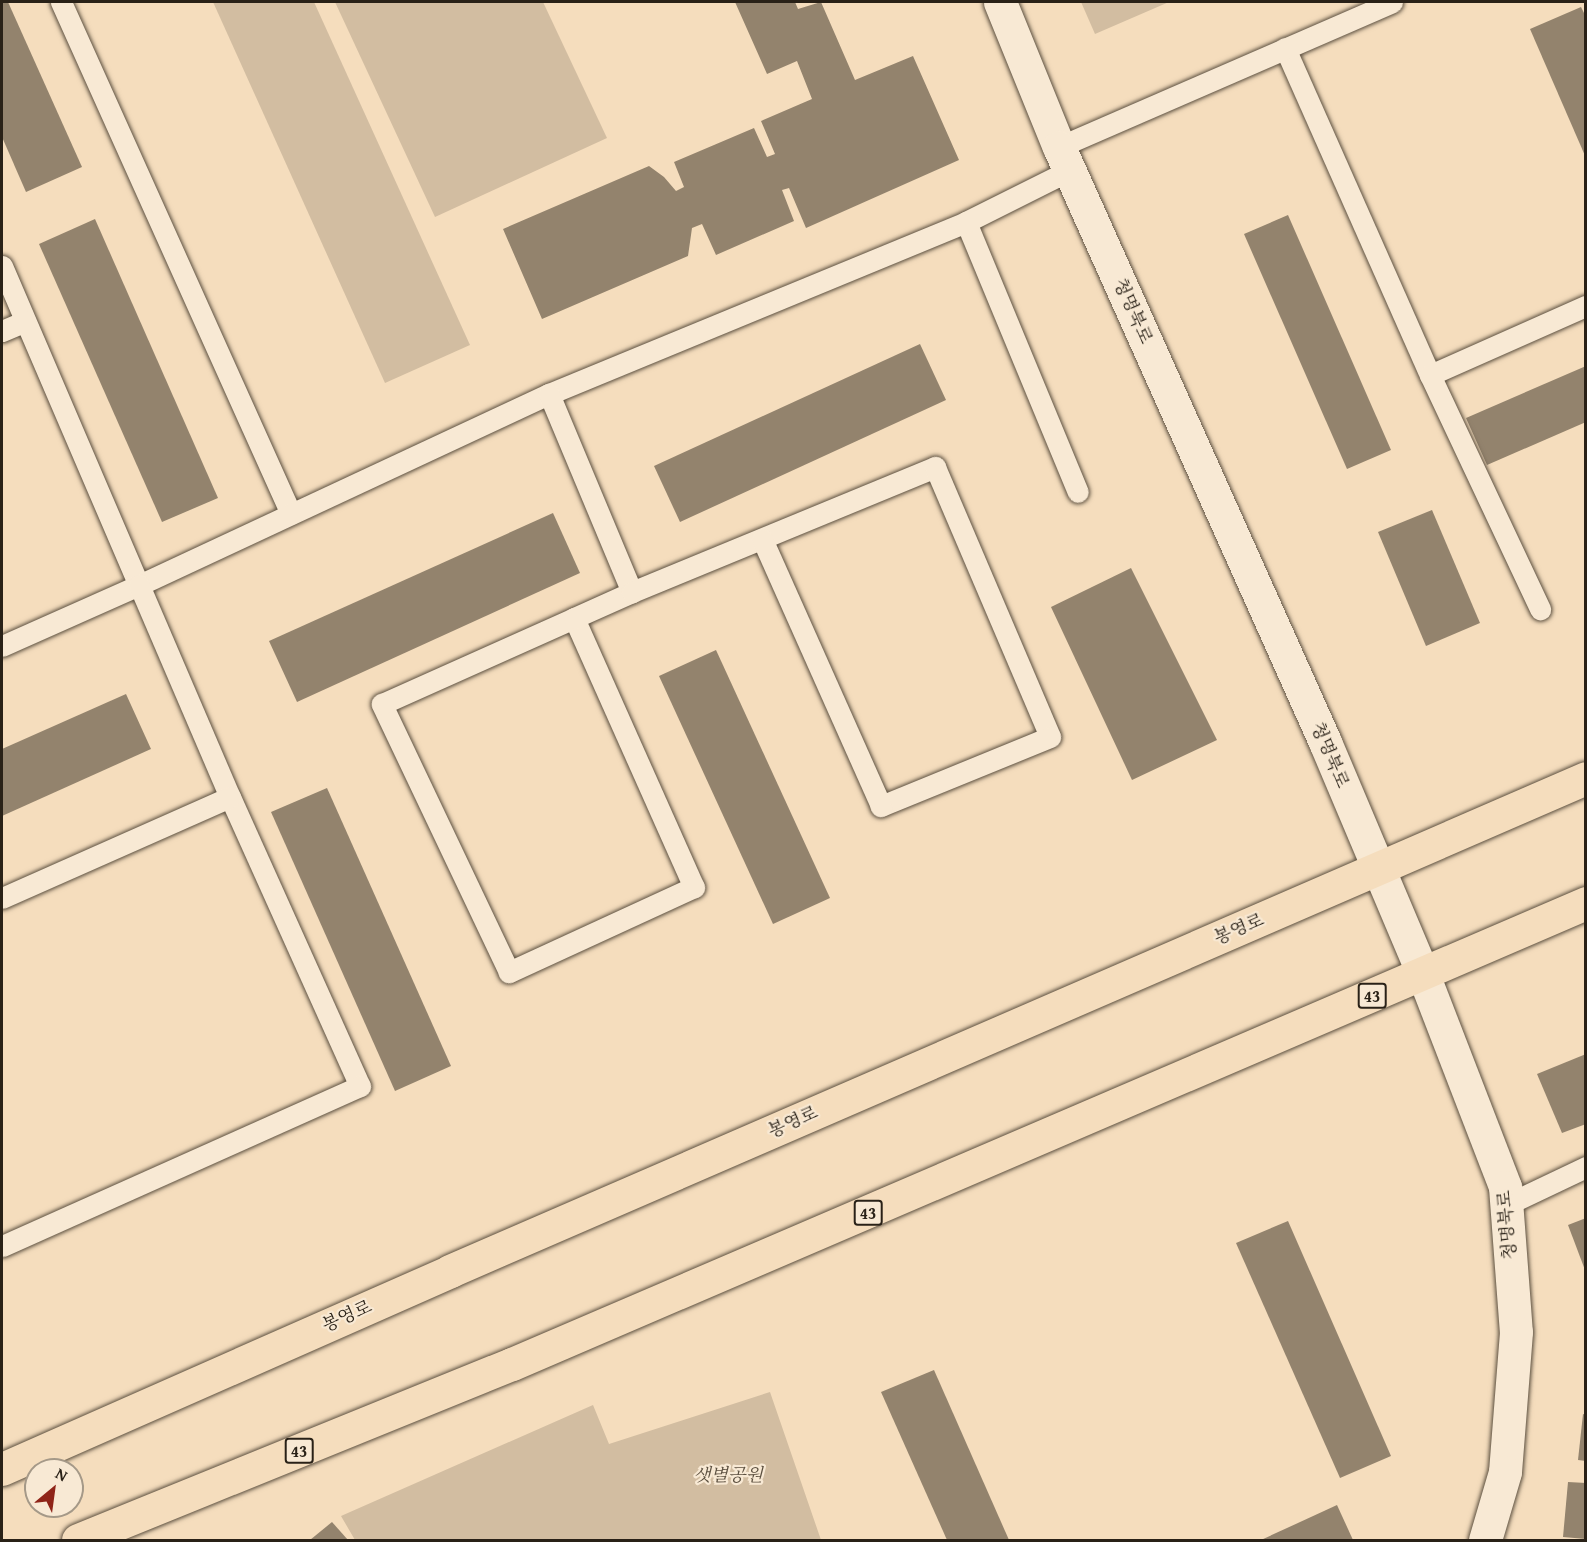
<!DOCTYPE html>
<meta charset="utf-8">
<style>
body{margin:0}
#map{position:relative;width:1587px;height:1542px;overflow:hidden;background:#f5ddbd;font-family:"Gentium Book Plus","Noto Serif KR",serif}
div>[style]{position:absolute}
[style*='--x']{left:calc(var(--x)*1px);top:calc(var(--y)*1px);width:calc(var(--w)*1px);rotate:calc(var(--a)*1deg)}
.green>*{inset:0;background:#d2bda1}
.building>*{inset:0;background:#93836d}
.roads{filter:drop-shadow(0 0 2px #5c5040) drop-shadow(0 0 2px #5c5040)}
.lane>*{height:21px;margin:-10.5px;padding:0 10.5px;transform-origin:10.5px;border-radius:10.5px;background:#f8e9d4}
.secondary>*{height:33px;margin:-16.5px;padding:0 16.5px;transform-origin:16.5px;border-radius:16.5px;background:#f8e9d4}
.primary>*{height:33px;margin:-16.5px;padding:0 16.5px;transform-origin:16.5px;border-radius:16.5px;background:#f5ddbd}
span{translate:-50% -50%;white-space:nowrap;text-align:center;line-height:1.15;-webkit-text-stroke:4.5px #f8e9d4;paint-order:stroke}
.shield-label span{padding:2px 4px;background:#f8e9d4;border:2px solid;border-radius:4px;-webkit-text-stroke-width:0}
.shield-label{font-size:16px;color:#292117;font-weight:700}
.street-label{font-size:18px;color:#292117}
.park-label{font-size:18px;color:#5c5040;font-style:italic}
.frame{position:absolute;inset:0;border:3px solid #292117;pointer-events:none}
.north{position:absolute;left:24px;top:1458px;width:60px;height:60px;box-sizing:border-box;background:#f8e9d4;border:2px solid #a59988;border-radius:50%;rotate:29deg;font-size:16px;font-weight:700;line-height:24px;text-align:center;color:#292117}
.north::after{content:'';display:block;margin:auto;width:21px;height:27px;background:#8f2418;clip-path:polygon(50% 0,100% 100%,50% 72%,0 100%)}
</style>
<div id="map">
<div class="green">
<div style="clip-path:polygon(213px 2px,314px 2px,470px 345px,385px 383px)"></div>
<div style="clip-path:polygon(335px 2px,543px 2px,607px 138px,435px 217px)"></div>
<div style="clip-path:polygon(1081px 2px,1169px 2px,1095px 34px)"></div>
<div style="clip-path:polygon(770px 1392px,821px 1540px,355px 1540px,341px 1516px,593px 1405px,609px 1444px)"></div>
</div>
<div class="building">
<div style="clip-path:polygon(2px 2px,8px 2px,82px 167px,26px 192px,2px 137px)"></div>
<div style="clip-path:polygon(735px 2px,795px 2px,798px 9px,821px 2px,855px 80px,913px 56px,959px 160px,806px 228px,789px 188px,782px 190px,794px 221px,716px 255px,702px 224px,692px 228px,688px 256px,542px 319px,503px 229px,649px 166px,664px 177px,676px 191px,684px 187px,674px 162px,754px 128px,767px 157px,775px 154px,761px 121px,812px 99px,797px 61px,767px 74px)"></div>
<div style="clip-path:polygon(1581px 7px,1586px 17px,1586px 158px,1530px 29px)"></div>
<div style="clip-path:polygon(1288px 215px,1391px 450px,1347px 469px,1244px 234px)"></div>
<div style="clip-path:polygon(95px 219px,218px 498px,162px 522px,39px 244px)"></div>
<div style="clip-path:polygon(920px 344px,946px 400px,680px 522px,654px 466px)"></div>
<div style="clip-path:polygon(1586px 366px,1586px 422px,1487px 465px,1466px 418px)"></div>
<div style="clip-path:polygon(1432px 510px,1480px 623px,1426px 646px,1378px 532px)"></div>
<div style="clip-path:polygon(553px 513px,580px 573px,297px 702px,269px 641px)"></div>
<div style="clip-path:polygon(1131px 568px,1217px 740px,1132px 780px,1051px 607px)"></div>
<div style="clip-path:polygon(716px 650px,830px 898px,773px 924px,659px 676px)"></div>
<div style="clip-path:polygon(126px 694px,151px 749px,2px 816px,2px 749px)"></div>
<div style="clip-path:polygon(327px 788px,451px 1066px,395px 1091px,271px 812px)"></div>
<div style="clip-path:polygon(1586px 1054px,1586px 1124px,1562px 1133px,1537px 1074px)"></div>
<div style="clip-path:polygon(1586px 1218px,1586px 1270px,1585px 1270px,1568px 1225px)"></div>
<div style="clip-path:polygon(1288px 1221px,1391px 1456px,1340px 1478px,1236px 1243px)"></div>
<div style="clip-path:polygon(934px 1370px,1009px 1540px,947px 1540px,881px 1392px)"></div>
<div style="clip-path:polygon(1583px 1414px,1586px 1415px,1586px 1461px,1578px 1460px)"></div>
<div style="clip-path:polygon(1568px 1482px,1586px 1483px,1586px 1539px,1563px 1537px)"></div>
<div style="clip-path:polygon(1337px 1505px,1353px 1540px,1261px 1540px)"></div>
<div style="clip-path:polygon(332px 1522px,348px 1540px,310px 1540px)"></div>
</div>
<div class="roads">
<div class="lane">
<div style="--x:61;--y:2;--w:561;--a:65.81"></div>
<div style="--x:1285;--y:48;--w:358;--a:66.1"></div>
<div style="--x:1430;--y:375;--w:171;--a:-23.9"></div>
<div style="--x:1059;--y:147;--w:363;--a:-23.5"></div>
<div style="--x:966;--y:222;--w:292;--a:67.5"></div>
<div style="--x:2;--y:266;--w:347;--a:66.8"></div>
<div style="--x:139;--y:585;--w:452;--a:-25"></div>
<div style="--x:549;--y:394;--w:451;--a:-22.4"></div>
<div style="--x:966;--y:222;--w:116;--a:-26.6"></div>
<div style="--x:2;--y:331;--w:25;--a:-23"></div>
<div style="--x:1430;--y:375;--w:259;--a:64.8"></div>
<div style="--x:549;--y:394;--w:215;--a:67.3"></div>
<div style="--x:574;--y:618;--w:295;--a:66"></div>
<div style="--x:694;--y:887;--w:204;--a:155.3"></div>
<div style="--x:509;--y:972;--w:297;--a:-115.4"></div>
<div style="--x:382;--y:704;--w:210;--a:-24.1"></div>
<div style="--x:574;--y:618;--w:64;--a:-24.1"></div>
<div style="--x:632;--y:592;--w:328;--a:-22.4"></div>
<div style="--x:935;--y:467;--w:293;--a:66.9"></div>
<div style="--x:1050;--y:737;--w:183;--a:157.8"></div>
<div style="--x:881;--y:806;--w:292;--a:-114"></div>
<div style="--x:2;--y:646;--w:150;--a:-24"></div>
<div style="--x:139;--y:585;--w:231;--a:66.8"></div>
<div style="--x:230;--y:797;--w:317;--a:65.8"></div>
<div style="--x:360;--y:1086;--w:392;--a:155.9"></div>
<div style="--x:2;--y:898;--w:249;--a:-23.9"></div>
<div style="--x:1506;--y:1205;--w:89;--a:-25.4"></div>
</div>
<div class="secondary">
<div style="--x:1000;--y:2;--w:157;--a:67.9"></div>
<div style="--x:1059;--y:147;--w:652;--a:65.91"></div>
<div style="--x:1325;--y:742;--w:252;--a:67.1"></div>
<div style="--x:1423;--y:974;--w:228;--a:68.9"></div>
<div style="--x:1505;--y:1187;--w:145;--a:85.7"></div>
<div style="--x:1516;--y:1332;--w:140;--a:94.5"></div>
<div style="--x:1505;--y:1472;--w:71;--a:106.4"></div>
</div>
<div class="primary">
<div style="--x:2;--y:1469;--w:490;--a:-23.8"></div>
<div style="--x:450;--y:1271;--w:1238;--a:-23.46"></div>
<div style="--x:78;--y:1540;--w:468;--a:-22.1"></div>
<div style="--x:512;--y:1364;--w:1169;--a:-23.23"></div>
</div>
</div>
<div class="shield-label">
<span style="left:1372px;top:996px">43</span>
<span style="left:868px;top:1213px">43</span>
<span style="left:299px;top:1451px">43</span>
</div>
<div class="street-label">
<span style="left:1133px;top:311px;rotate:66deg">청명북로</span>
<span style="left:1330px;top:755px;rotate:67deg">청명북로</span>
<span style="left:1239px;top:929px;rotate:-23deg">봉영로</span>
<span style="left:793px;top:1122px;rotate:-24deg">봉영로</span>
<span style="left:1507px;top:1225px;rotate:-95deg">청명북로</span>
<span style="left:347px;top:1316px;rotate:-24deg">봉영로</span>
</div>
<div class="park-label">
<span style="left:728px;top:1475px">샛별공원</span>
</div>
<div class="frame"></div>
<div class="north">N</div>
</div>
